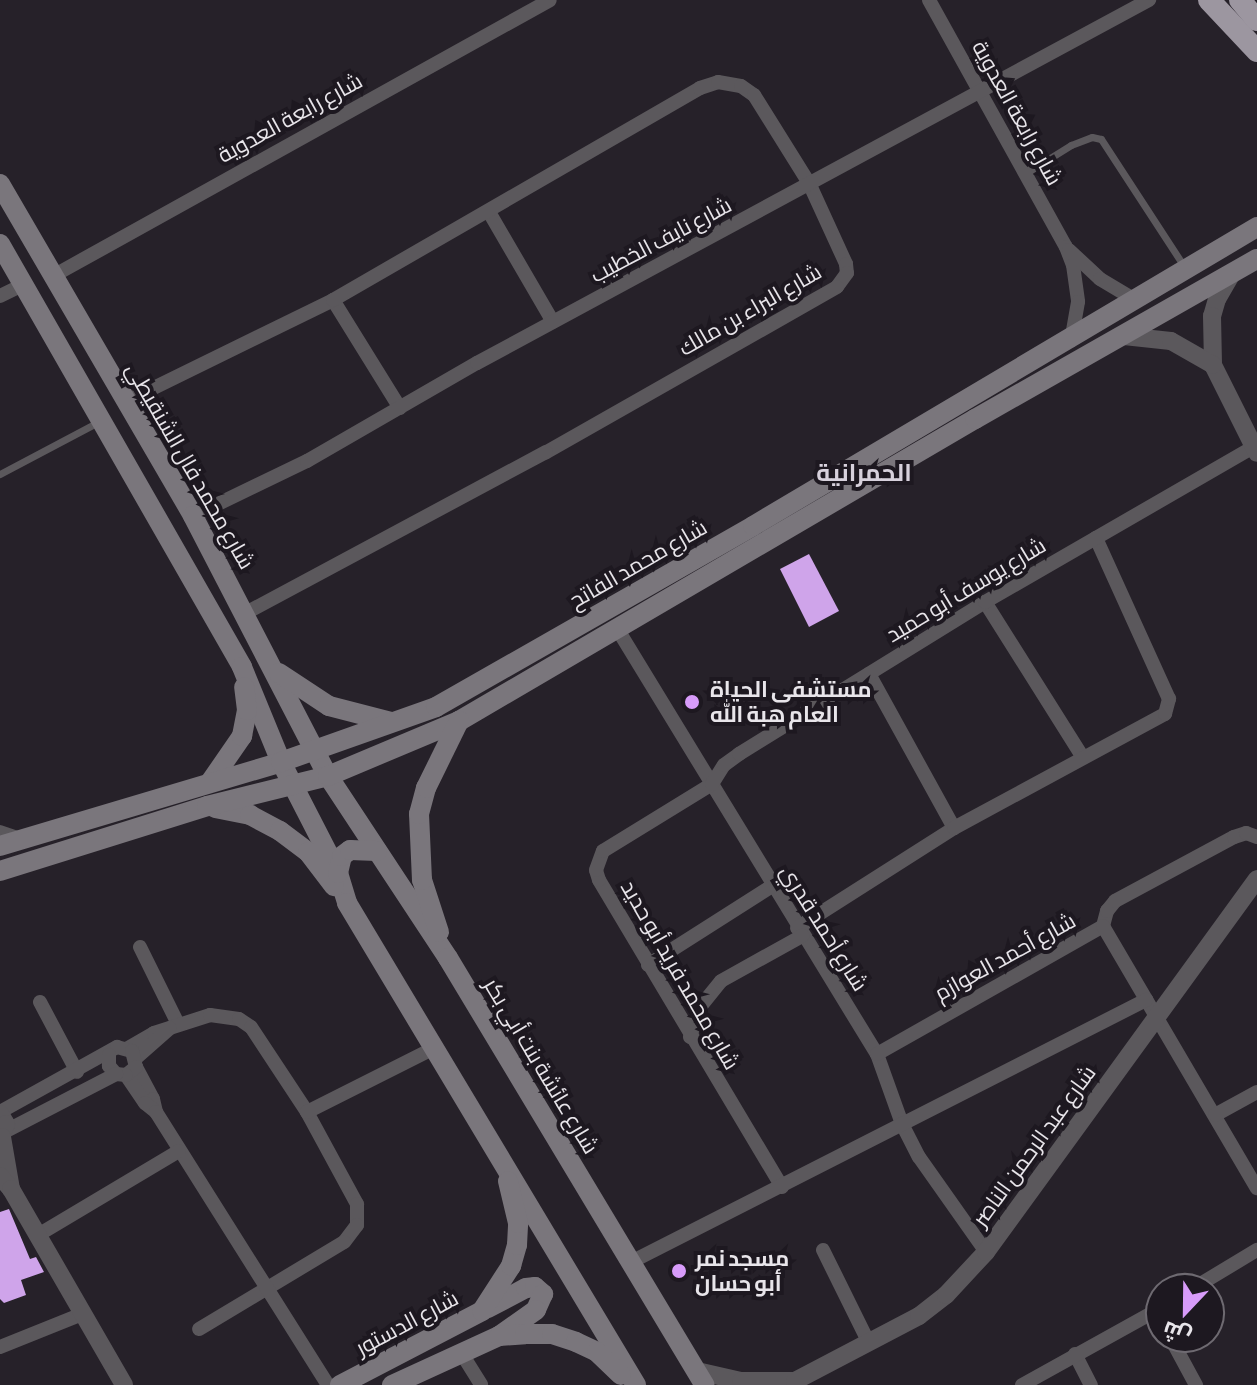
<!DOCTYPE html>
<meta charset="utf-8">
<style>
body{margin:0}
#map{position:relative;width:1257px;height:1385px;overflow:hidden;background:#262129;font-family:"Asap Condensed",Cairo,sans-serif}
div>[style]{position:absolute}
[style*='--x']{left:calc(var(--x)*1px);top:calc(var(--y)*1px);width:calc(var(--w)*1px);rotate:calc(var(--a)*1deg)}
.building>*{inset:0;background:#cfa4ea}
.service>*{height:7px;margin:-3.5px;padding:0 3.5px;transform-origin:3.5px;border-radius:3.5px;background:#5b585c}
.minor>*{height:14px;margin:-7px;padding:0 7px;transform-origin:7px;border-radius:7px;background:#5b585c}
.tertiary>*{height:18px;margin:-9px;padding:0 9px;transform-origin:9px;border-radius:9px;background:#5b585c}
.secondary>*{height:20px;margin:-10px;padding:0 10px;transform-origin:10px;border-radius:10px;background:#7a767c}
.trunk>*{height:22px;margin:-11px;padding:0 11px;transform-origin:11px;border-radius:11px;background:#9c96a0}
.dots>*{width:22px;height:22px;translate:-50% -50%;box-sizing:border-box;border:4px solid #1d1820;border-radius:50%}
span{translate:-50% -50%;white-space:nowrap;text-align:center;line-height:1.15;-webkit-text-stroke:8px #1d1820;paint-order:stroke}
.street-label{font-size:22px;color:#e8e5ea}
.poi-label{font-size:22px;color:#e8e5ea;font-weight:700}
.left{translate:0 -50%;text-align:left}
.neighbourhood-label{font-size:24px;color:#d7d1dc;font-weight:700}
.north{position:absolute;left:1145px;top:1273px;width:80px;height:80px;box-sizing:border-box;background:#1d1820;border:2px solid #6e6a71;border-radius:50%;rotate:202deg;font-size:22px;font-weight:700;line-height:32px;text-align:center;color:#e8e5ea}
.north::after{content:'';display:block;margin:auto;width:28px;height:36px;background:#d79bf9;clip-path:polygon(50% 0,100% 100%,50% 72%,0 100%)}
</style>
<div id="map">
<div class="building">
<div style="clip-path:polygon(809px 554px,839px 611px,809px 627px,780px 569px)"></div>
<div style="clip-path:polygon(9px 1209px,30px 1259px,36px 1257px,44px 1272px,21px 1280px,26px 1295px,4px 1303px,0 1299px,0 1212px)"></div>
</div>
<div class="service">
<div style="--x:1026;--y:173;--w:53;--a:-31.9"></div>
<div style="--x:1071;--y:145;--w:22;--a:-21"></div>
<div style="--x:1092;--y:137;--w:9;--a:13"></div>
<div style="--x:1101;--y:139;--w:154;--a:56.9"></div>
<div style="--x:0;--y:474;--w:113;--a:-27.9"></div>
</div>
<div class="minor">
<div style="--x:929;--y:0;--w:282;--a:61"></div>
<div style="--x:1066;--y:247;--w:19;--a:69"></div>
<div style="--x:1073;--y:265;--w:37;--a:82"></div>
<div style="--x:1078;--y:302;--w:39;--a:100"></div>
<div style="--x:489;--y:212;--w:127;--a:59.8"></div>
<div style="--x:1069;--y:250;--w:42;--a:43.1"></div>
<div style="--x:1100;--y:279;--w:41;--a:31"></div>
<div style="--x:53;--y:276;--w:568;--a:-29.04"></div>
<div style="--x:0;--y:296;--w:25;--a:-26"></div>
<div style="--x:333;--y:300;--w:127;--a:58.2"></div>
<div style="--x:125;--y:402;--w:232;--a:-26.1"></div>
<div style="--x:333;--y:300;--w:424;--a:-30"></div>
<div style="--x:700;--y:88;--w:19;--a:-18"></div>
<div style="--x:718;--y:82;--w:23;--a:10"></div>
<div style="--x:741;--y:86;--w:16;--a:35"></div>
<div style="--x:754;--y:95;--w:104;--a:58"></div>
<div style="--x:809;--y:183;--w:89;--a:65.4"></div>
<div style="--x:846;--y:264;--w:9;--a:84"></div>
<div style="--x:847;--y:273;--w:17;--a:126"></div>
<div style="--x:837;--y:287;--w:335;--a:150.4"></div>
<div style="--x:546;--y:452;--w:340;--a:151.8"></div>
<div style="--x:193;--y:516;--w:127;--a:-25.8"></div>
<div style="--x:307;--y:461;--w:196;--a:-30"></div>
<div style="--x:477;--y:363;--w:764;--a:-28.38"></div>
<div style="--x:985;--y:602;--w:182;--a:57.8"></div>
<div style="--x:618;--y:630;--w:497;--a:58.6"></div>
<div style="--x:877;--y:1054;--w:74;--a:70.3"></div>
<div style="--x:902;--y:1124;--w:37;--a:63"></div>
<div style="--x:919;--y:1157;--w:116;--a:54.8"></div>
<div style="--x:869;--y:674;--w:176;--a:61.1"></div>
<div style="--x:0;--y:832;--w:21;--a:19"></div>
<div style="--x:1103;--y:926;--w:16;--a:-75"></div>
<div style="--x:1107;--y:911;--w:13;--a:-51"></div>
<div style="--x:1115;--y:901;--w:135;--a:-28.3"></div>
<div style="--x:1234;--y:837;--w:13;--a:-18"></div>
<div style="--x:1246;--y:833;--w:12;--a:20"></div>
<div style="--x:797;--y:928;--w:186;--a:-32.5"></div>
<div style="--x:954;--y:828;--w:240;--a:-28.4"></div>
<div style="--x:1165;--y:714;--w:16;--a:-75"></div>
<div style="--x:1169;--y:699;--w:177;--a:-114.4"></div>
<div style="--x:140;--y:947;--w:86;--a:63.7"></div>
<div style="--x:648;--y:965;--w:147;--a:-32.5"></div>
<div style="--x:40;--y:1002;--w:79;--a:62.1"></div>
<div style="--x:690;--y:1037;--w:32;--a:-72"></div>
<div style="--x:700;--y:1007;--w:33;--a:-51"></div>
<div style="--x:721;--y:981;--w:93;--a:-29.1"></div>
<div style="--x:128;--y:1048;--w:30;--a:-30"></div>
<div style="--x:154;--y:1033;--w:59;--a:-17.8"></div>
<div style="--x:210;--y:1015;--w:29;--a:8"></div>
<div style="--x:239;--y:1019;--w:14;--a:34"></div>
<div style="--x:251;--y:1027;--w:102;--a:56.6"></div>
<div style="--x:307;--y:1112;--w:105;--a:61.5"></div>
<div style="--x:357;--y:1204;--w:21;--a:90"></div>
<div style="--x:357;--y:1225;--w:21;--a:127"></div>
<div style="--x:344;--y:1242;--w:169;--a:149"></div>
<div style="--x:877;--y:1054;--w:260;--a:-29.5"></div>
<div style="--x:1103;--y:926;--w:304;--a:59.6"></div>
<div style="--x:136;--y:1058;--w:45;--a:-41.4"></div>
<div style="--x:136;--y:1067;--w:36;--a:62"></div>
<div style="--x:153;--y:1099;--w:13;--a:77"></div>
<div style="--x:126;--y:1075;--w:34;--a:56"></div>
<div style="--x:145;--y:1103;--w:14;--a:39"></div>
<div style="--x:156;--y:1112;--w:323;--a:57.8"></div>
<div style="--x:0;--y:1112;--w:134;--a:-29.1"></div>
<div style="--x:117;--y:1047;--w:16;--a:15"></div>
<div style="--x:132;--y:1051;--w:16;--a:76"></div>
<div style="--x:136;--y:1067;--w:13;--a:141"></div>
<div style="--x:126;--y:1075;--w:10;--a:-174"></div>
<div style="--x:116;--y:1074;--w:11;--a:-131"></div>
<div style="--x:109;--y:1066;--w:11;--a:-90"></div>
<div style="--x:307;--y:1112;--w:144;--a:-26.7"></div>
<div style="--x:1215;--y:1115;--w:48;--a:-28.7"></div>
<div style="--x:6;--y:1131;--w:124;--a:-27.4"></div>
<div style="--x:782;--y:1187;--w:357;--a:-120.8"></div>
<div style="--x:599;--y:880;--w:10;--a:-107"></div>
<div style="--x:596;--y:870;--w:20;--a:-70"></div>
<div style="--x:603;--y:851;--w:128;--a:-31.6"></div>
<div style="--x:712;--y:784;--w:22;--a:-58"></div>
<div style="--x:724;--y:765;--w:19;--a:-36"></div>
<div style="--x:739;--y:754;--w:289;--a:-31.7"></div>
<div style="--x:985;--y:602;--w:310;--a:-30"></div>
<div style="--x:38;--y:1235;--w:164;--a:-30.8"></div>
<div style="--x:823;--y:1250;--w:104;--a:63.7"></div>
<div style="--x:633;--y:1261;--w:576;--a:-26.97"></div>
<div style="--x:1192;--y:1289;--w:76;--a:-31"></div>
<div style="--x:1170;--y:1337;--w:55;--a:61.6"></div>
<div style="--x:0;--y:1347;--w:88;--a:-21.9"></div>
<div style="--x:462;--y:1354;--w:36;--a:58"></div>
<div style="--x:1075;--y:1354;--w:35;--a:63"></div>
<div style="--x:1022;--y:1385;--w:159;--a:-29"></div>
</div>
<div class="tertiary">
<div style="--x:1231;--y:275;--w:28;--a:120"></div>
<div style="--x:1217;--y:299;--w:18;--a:106"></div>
<div style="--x:1212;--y:316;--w:49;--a:88.8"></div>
<div style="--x:1213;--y:365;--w:98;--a:63.4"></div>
<div style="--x:1124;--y:336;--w:47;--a:6.1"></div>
<div style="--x:1171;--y:341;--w:48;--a:29.7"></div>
<div style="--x:0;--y:1114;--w:12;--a:59"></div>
<div style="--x:6;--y:1124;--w:15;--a:113"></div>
<div style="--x:2;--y:1137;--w:53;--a:80.2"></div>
<div style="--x:0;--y:1176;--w:17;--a:50"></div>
<div style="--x:11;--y:1189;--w:226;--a:60"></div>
<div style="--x:697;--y:1371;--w:45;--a:12.8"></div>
<div style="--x:741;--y:1381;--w:54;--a:0"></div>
<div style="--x:795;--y:1381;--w:140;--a:-27.7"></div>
<div style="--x:919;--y:1316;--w:34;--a:-38"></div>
<div style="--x:946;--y:1295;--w:59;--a:-47.1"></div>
<div style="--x:986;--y:1252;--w:461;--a:-54"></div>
</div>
<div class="secondary">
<div style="--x:0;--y:184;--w:384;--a:59.8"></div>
<div style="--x:193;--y:516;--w:293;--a:62.6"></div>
<div style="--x:328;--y:776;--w:218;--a:56.6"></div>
<div style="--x:448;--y:958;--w:498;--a:59"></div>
<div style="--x:0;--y:244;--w:487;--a:60.2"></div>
<div style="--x:242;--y:667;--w:103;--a:67.7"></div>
<div style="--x:281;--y:762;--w:125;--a:62.8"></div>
<div style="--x:338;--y:873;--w:31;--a:73"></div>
<div style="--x:347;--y:903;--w:562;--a:59.05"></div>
<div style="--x:279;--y:673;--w:60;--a:33.4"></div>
<div style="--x:329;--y:706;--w:64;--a:14.5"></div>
<div style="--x:211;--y:781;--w:55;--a:-55.4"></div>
<div style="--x:242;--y:736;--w:26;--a:-79"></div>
<div style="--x:247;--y:710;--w:23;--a:-97"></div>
<div style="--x:215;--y:808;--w:36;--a:11"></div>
<div style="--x:250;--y:815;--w:34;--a:28"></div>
<div style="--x:280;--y:831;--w:35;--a:37"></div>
<div style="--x:308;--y:852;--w:43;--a:52.6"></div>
<div style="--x:0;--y:846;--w:293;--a:-16.6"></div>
<div style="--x:281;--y:762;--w:164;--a:-19.5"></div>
<div style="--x:436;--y:707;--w:365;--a:-29.7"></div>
<div style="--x:753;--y:526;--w:586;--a:-30.68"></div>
<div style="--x:0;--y:871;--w:217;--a:-17.4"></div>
<div style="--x:207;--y:806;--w:125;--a:-13.9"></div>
<div style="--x:328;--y:776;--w:142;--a:-22.8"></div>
<div style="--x:459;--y:721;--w:598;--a:-30.34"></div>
<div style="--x:975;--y:419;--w:324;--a:-29.6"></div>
<div style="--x:338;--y:873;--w:17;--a:-77"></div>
<div style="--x:342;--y:856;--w:10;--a:-37"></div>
<div style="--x:350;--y:850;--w:27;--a:2"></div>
<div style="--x:439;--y:932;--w:55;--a:-108.1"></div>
<div style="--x:422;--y:880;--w:66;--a:-92.6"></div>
<div style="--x:419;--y:814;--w:27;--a:-75"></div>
<div style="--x:426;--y:788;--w:75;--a:-63.8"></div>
<div style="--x:488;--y:1308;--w:43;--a:-27.8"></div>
<div style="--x:526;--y:1288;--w:9;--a:-6"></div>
<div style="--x:535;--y:1287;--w:11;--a:41"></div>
<div style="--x:543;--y:1294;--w:17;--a:114"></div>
<div style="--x:536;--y:1310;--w:45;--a:144.9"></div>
<div style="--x:340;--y:1385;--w:160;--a:-27.5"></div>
<div style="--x:482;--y:1311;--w:54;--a:-57.2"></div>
<div style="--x:511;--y:1266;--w:22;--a:-74"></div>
<div style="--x:517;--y:1245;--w:22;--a:-87"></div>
<div style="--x:518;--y:1223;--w:43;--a:-103.4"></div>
<div style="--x:392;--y:1385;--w:118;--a:-24.6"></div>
<div style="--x:499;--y:1336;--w:26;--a:-4"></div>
<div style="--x:525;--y:1334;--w:27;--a:0"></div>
<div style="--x:552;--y:1334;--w:25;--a:18"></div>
<div style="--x:576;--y:1342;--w:23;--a:25"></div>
<div style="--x:597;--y:1352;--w:33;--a:44"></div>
</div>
<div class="trunk">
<div style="--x:1209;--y:0;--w:70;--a:46.7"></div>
<div style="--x:1240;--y:0;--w:26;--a:50"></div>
</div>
<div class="dots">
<div style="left:692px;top:702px;background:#d79bf9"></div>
<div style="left:679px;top:1271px;background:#d79bf9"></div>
</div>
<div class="street-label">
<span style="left:1017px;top:113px;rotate:61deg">شارع رابعة العدوية</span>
<span style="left:290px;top:118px;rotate:-29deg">شارع رابعة العدوية</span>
<span style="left:661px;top:240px;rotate:-28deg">شارع نايف الخطيب</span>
<span style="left:750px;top:310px;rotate:-30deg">شارع البراء بن مالك</span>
<span style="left:190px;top:466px;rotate:60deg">شارع محمد فال الشنقيطي</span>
<span style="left:638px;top:564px;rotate:-30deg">شارع محمد الفاتح</span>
<span style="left:966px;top:590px;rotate:-31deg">شارع يوسف أبو حميد</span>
<span style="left:824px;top:928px;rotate:58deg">شارع أحمد قدري</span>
<span style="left:1005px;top:957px;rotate:-29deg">شارع أحمد العوازم</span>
<span style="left:680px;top:975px;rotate:60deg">شارع محمد فريد أبو حديد</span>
<span style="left:541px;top:1066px;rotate:59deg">شارع عائشة بنت أبي بكر</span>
<span style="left:1034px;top:1146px;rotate:-54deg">شارع عبد الرحمن الناصر</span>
<span style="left:407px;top:1323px;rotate:-28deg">شارع الدستور</span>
</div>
<div class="poi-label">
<span class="left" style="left:710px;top:702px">مستشفى الحياة<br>العام هبة الله</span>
<span class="left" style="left:695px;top:1271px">مسجد نمر<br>أبو حسان</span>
</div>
<div class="neighbourhood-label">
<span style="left:864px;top:473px">الحمرانية</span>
</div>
<div class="north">ش</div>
</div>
